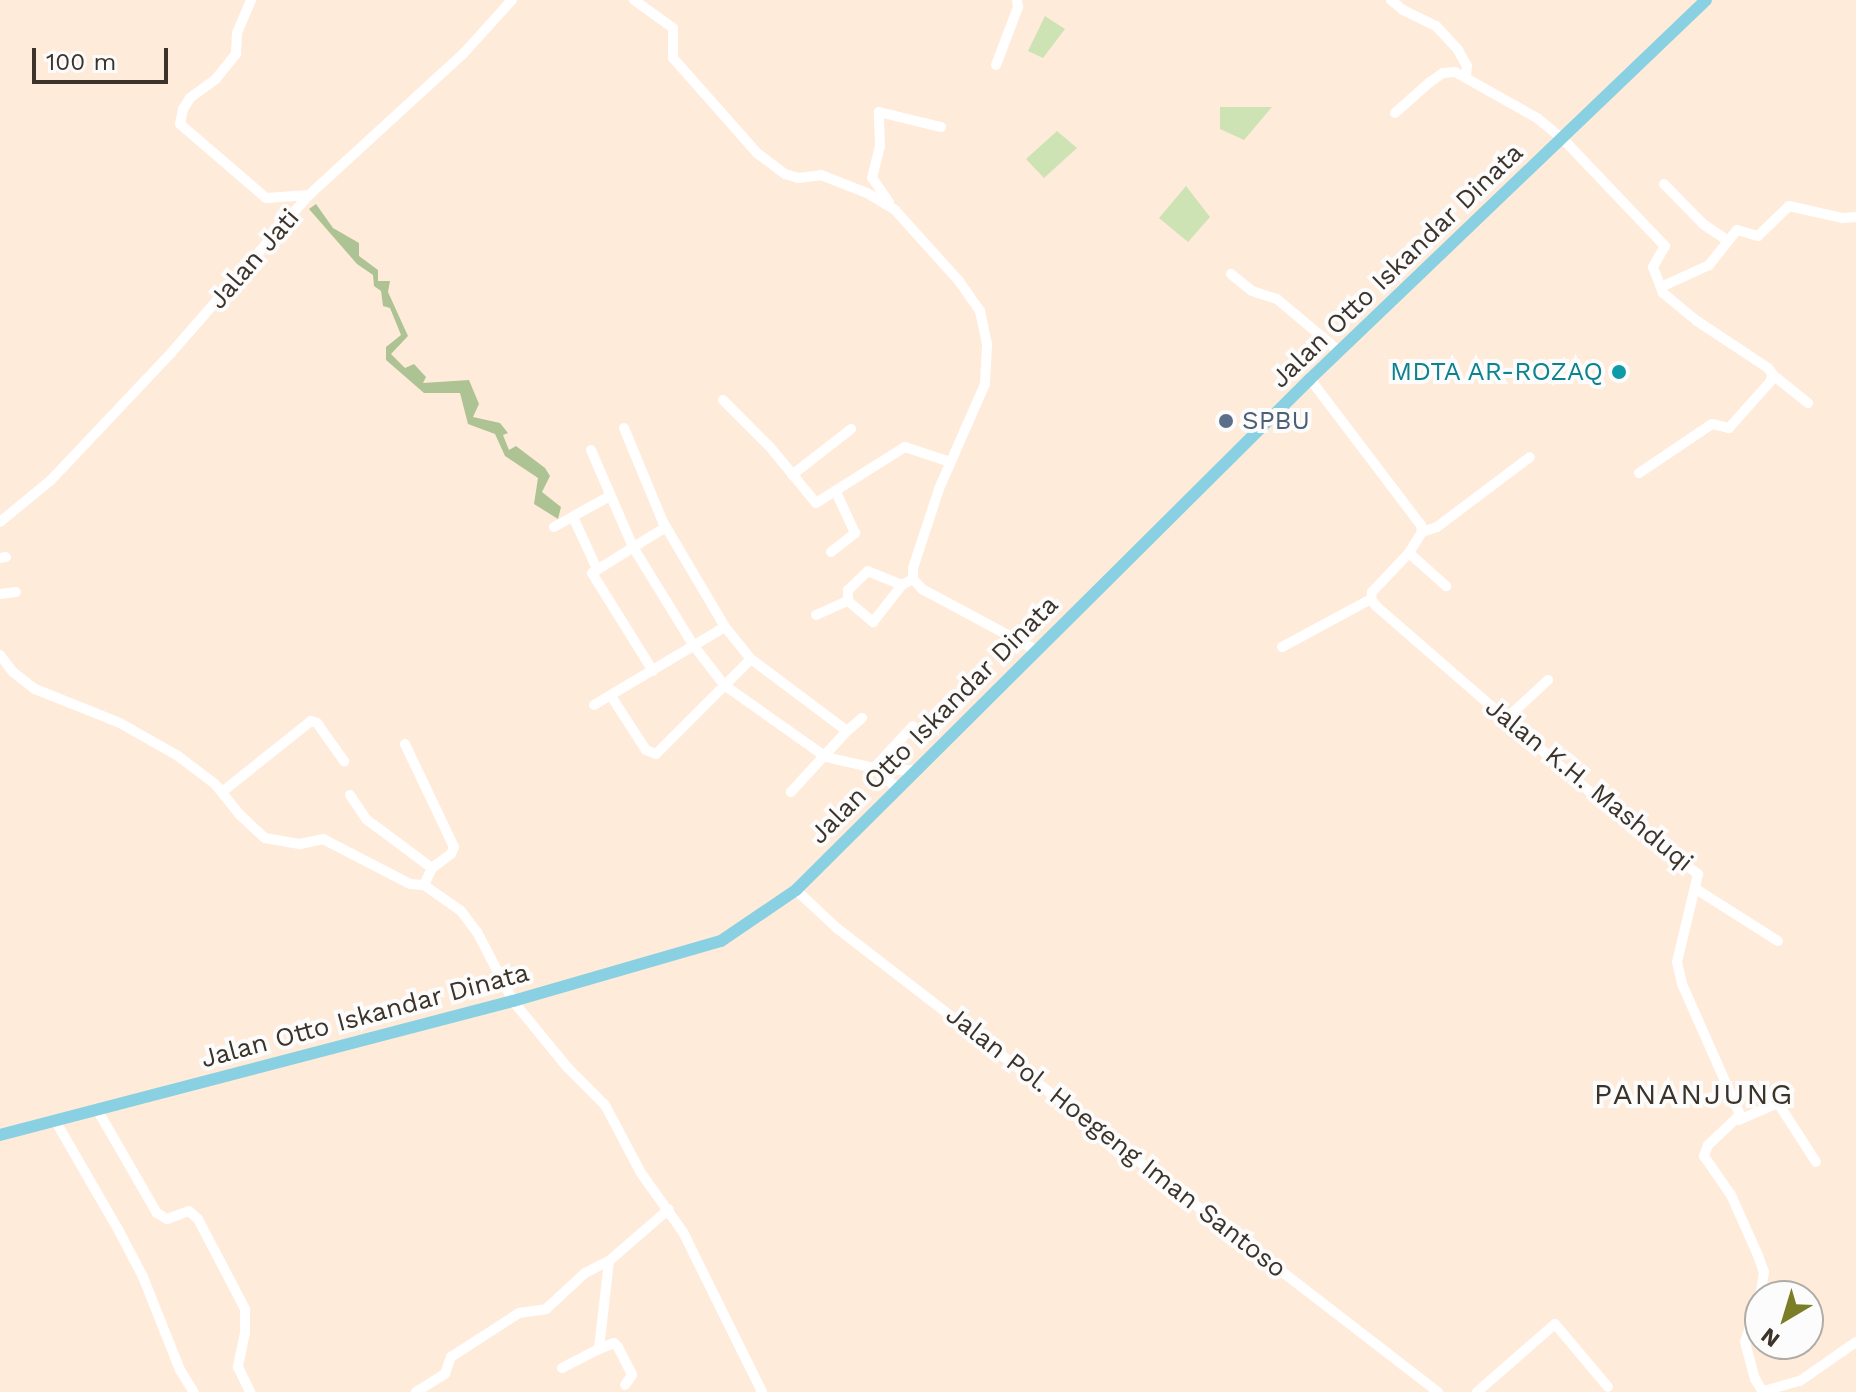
<!DOCTYPE html>
<style>
body{margin:0}
#map{position:relative;width:1856px;height:1392px;overflow:hidden;background:#ffebd9;font-family:"Work Sans",sans-serif}
div>[style]{position:absolute}
[style*='--x']{left:calc(var(--x)*1px);top:calc(var(--y)*1px);width:calc(var(--w)*1px);rotate:calc(var(--a)*1deg)}
.green>*{inset:0;background:#cee3b4}
.forest>*{inset:0;background:#aec394}
.minor>*{height:10px;margin:-5px;padding:0 5px;transform-origin:5px;border-radius:5px;background:#fff}
.major>*{height:12px;margin:-6px;padding:0 6px;transform-origin:6px;border-radius:6px;background:#89d1e2}
.dots>*{width:22px;height:22px;translate:-50% -50%;box-sizing:border-box;border:4px solid #fcfcfc;border-radius:50%}
span{translate:-50% -50%;white-space:nowrap;text-align:center;line-height:1.15;-webkit-text-stroke:8px #fcfcfc;paint-order:stroke}
.street-label{font-size:26px;color:#3c332a}
.culture-label{font-size:26px;color:#0d838f}
.right{translate:-100% -50%;text-align:right}
.service-label{font-size:26px;color:#4e5e75}
.left{translate:0 -50%;text-align:left}
.quarter-label{font-size:30px;color:#3c332a;letter-spacing:2px}
.north{position:absolute;left:1744px;top:1280px;width:80px;height:80px;box-sizing:border-box;background:#fcfcfc;border:2px solid #afaca8;border-radius:50%;rotate:218deg;font-size:22px;font-weight:700;line-height:32px;text-align:center;color:#3c332a}
.north::after{content:'';display:block;margin:auto;width:28px;height:36px;background:#7c7e27;clip-path:polygon(50% 0,100% 100%,50% 72%,0 100%)}
.scale{position:absolute;left:32px;top:48px;width:136px;height:36px;box-sizing:border-box;border:4px solid #3c332a;border-top:0;padding-left:10px;font-size:24px;line-height:28px;white-space:nowrap;color:#3c332a;-webkit-text-stroke:6px #fcfcfc;paint-order:stroke}
</style>
<div id="map">
<div class="green">
<div style="clip-path:polygon(1045px 16px,1065px 29px,1043px 58px,1028px 51px)"></div>
<div style="clip-path:polygon(1220px 107px,1272px 107px,1244px 140px,1220px 129px)"></div>
<div style="clip-path:polygon(1057px 131px,1077px 148px,1044px 178px,1026px 159px)"></div>
<div style="clip-path:polygon(1186px 186px,1210px 217px,1188px 242px,1159px 218px)"></div>
</div>
<div class="forest">
<div style="clip-path:polygon(316px 204px,333px 228px,359px 243px,359px 256px,378px 270px,378px 281px,390px 281px,388px 292px,408px 336px,391px 354px,405px 368px,414px 364px,426px 377px,423px 383px,469px 380px,479px 404px,473px 417px,500px 423px,508px 433px,503px 435px,509px 450px,516px 446px,545px 468px,550px 476px,542px 492px,561px 507px,558px 519px,534px 504px,538px 478px,505px 456px,495px 434px,468px 424px,460px 393px,424px 393px,386px 360px,386px 347px,401px 335px,390px 308px,383px 306px,381px 291px,374px 286px,373px 275px,357px 264px,309px 209px)"></div>
</div>
<div class="minor">
<div style="--x:251;--y:0;--w:36;--a:113"></div>
<div style="--x:237;--y:33;--w:21;--a:93"></div>
<div style="--x:236;--y:54;--w:32;--a:129"></div>
<div style="--x:216;--y:79;--w:32;--a:144"></div>
<div style="--x:190;--y:98;--w:13;--a:122"></div>
<div style="--x:183;--y:109;--w:15;--a:101"></div>
<div style="--x:180;--y:124;--w:113;--a:40.7"></div>
<div style="--x:266;--y:198;--w:43;--a:-4"></div>
<div style="--x:634;--y:0;--w:48;--a:35.7"></div>
<div style="--x:673;--y:28;--w:30;--a:90"></div>
<div style="--x:673;--y:58;--w:127;--a:48.5"></div>
<div style="--x:757;--y:153;--w:35;--a:37"></div>
<div style="--x:785;--y:174;--w:14;--a:17"></div>
<div style="--x:798;--y:178;--w:23;--a:-7"></div>
<div style="--x:821;--y:175;--w:49;--a:21.4"></div>
<div style="--x:867;--y:193;--w:33;--a:31"></div>
<div style="--x:895;--y:210;--w:96;--a:48"></div>
<div style="--x:959;--y:281;--w:37;--a:55"></div>
<div style="--x:980;--y:311;--w:35;--a:78"></div>
<div style="--x:987;--y:345;--w:39;--a:93"></div>
<div style="--x:985;--y:384;--w:115;--a:113.7"></div>
<div style="--x:939;--y:489;--w:83;--a:108.2"></div>
<div style="--x:913;--y:568;--w:11;--a:90"></div>
<div style="--x:913;--y:579;--w:13;--a:48"></div>
<div style="--x:922;--y:589;--w:127;--a:28.2"></div>
<div style="--x:1391;--y:0;--w:16;--a:40"></div>
<div style="--x:1403;--y:10;--w:37;--a:26"></div>
<div style="--x:1436;--y:26;--w:33;--a:47"></div>
<div style="--x:1458;--y:50;--w:18;--a:61"></div>
<div style="--x:1467;--y:66;--w:10;--a:96"></div>
<div style="--x:996;--y:65;--w:62;--a:-69.2"></div>
<div style="--x:1018;--y:7;--w:7;--a:-98"></div>
<div style="--x:1395;--y:113;--w:47;--a:-41.5"></div>
<div style="--x:1430;--y:82;--w:16;--a:-35"></div>
<div style="--x:1443;--y:73;--w:12;--a:-5"></div>
<div style="--x:1455;--y:72;--w:94;--a:29.3"></div>
<div style="--x:1537;--y:118;--w:33;--a:39"></div>
<div style="--x:1563;--y:139;--w:148;--a:46.4"></div>
<div style="--x:1665;--y:246;--w:24;--a:120"></div>
<div style="--x:1653;--y:267;--w:28;--a:69"></div>
<div style="--x:1663;--y:293;--w:44;--a:39.5"></div>
<div style="--x:1697;--y:321;--w:85;--a:33.5"></div>
<div style="--x:1768;--y:368;--w:9;--a:54"></div>
<div style="--x:1773;--y:375;--w:8;--a:113"></div>
<div style="--x:1770;--y:382;--w:62;--a:131.7"></div>
<div style="--x:1729;--y:428;--w:17;--a:-167"></div>
<div style="--x:1712;--y:424;--w:88;--a:146.1"></div>
<div style="--x:1664;--y:184;--w:56;--a:45.7"></div>
<div style="--x:1703;--y:224;--w:29;--a:34"></div>
<div style="--x:889;--y:202;--w:29;--a:-125"></div>
<div style="--x:872;--y:178;--w:32;--a:-76"></div>
<div style="--x:880;--y:147;--w:35;--a:-92"></div>
<div style="--x:879;--y:112;--w:64;--a:13.6"></div>
<div style="--x:1231;--y:274;--w:27;--a:39"></div>
<div style="--x:1252;--y:291;--w:26;--a:18"></div>
<div style="--x:1277;--y:299;--w:81;--a:40"></div>
<div style="--x:1661;--y:287;--w:53;--a:-24.6"></div>
<div style="--x:1709;--y:265;--w:45;--a:-51.3"></div>
<div style="--x:1737;--y:230;--w:22;--a:16"></div>
<div style="--x:1758;--y:236;--w:43;--a:-44.1"></div>
<div style="--x:1789;--y:206;--w:54;--a:12.8"></div>
<div style="--x:1842;--y:218;--w:14;--a:-4"></div>
<div style="--x:1773;--y:375;--w:45;--a:38.7"></div>
<div style="--x:1310;--y:379;--w:183;--a:52.8"></div>
<div style="--x:1421;--y:525;--w:7;--a:82"></div>
<div style="--x:1422;--y:532;--w:25;--a:122"></div>
<div style="--x:1409;--y:553;--w:54;--a:133.5"></div>
<div style="--x:1372;--y:592;--w:7;--a:98"></div>
<div style="--x:1371;--y:599;--w:9;--a:54"></div>
<div style="--x:1376;--y:606;--w:308;--a:41"></div>
<div style="--x:1608;--y:808;--w:112;--a:36.3"></div>
<div style="--x:1698;--y:874;--w:90;--a:103.4"></div>
<div style="--x:1677;--y:962;--w:23;--a:77"></div>
<div style="--x:1682;--y:984;--w:143;--a:66.1"></div>
<div style="--x:1740;--y:1115;--w:44;--a:136.8"></div>
<div style="--x:1708;--y:1145;--w:12;--a:110"></div>
<div style="--x:1704;--y:1156;--w:47;--a:55.3"></div>
<div style="--x:1731;--y:1195;--w:64;--a:65.9"></div>
<div style="--x:1757;--y:1253;--w:20;--a:70"></div>
<div style="--x:1764;--y:1272;--w:24;--a:99"></div>
<div style="--x:723;--y:400;--w:66;--a:45"></div>
<div style="--x:770;--y:447;--w:72;--a:50.6"></div>
<div style="--x:816;--y:503;--w:105;--a:-32.2"></div>
<div style="--x:905;--y:447;--w:47;--a:18.4"></div>
<div style="--x:624;--y:428;--w:102;--a:67.5"></div>
<div style="--x:663;--y:522;--w:122;--a:59.4"></div>
<div style="--x:725;--y:627;--w:41;--a:50.9"></div>
<div style="--x:751;--y:659;--w:120;--a:36.9"></div>
<div style="--x:847;--y:731;--w:83;--a:132.6"></div>
<div style="--x:591;--y:450;--w:106;--a:66.6"></div>
<div style="--x:633;--y:547;--w:116;--a:58.4"></div>
<div style="--x:694;--y:646;--w:49;--a:52.4"></div>
<div style="--x:724;--y:685;--w:125;--a:35.2"></div>
<div style="--x:826;--y:757;--w:49;--a:12.9"></div>
<div style="--x:874;--y:768;--w:29;--a:41"></div>
<div style="--x:792;--y:475;--w:75;--a:-37.9"></div>
<div style="--x:573;--y:517;--w:57;--a:65.2"></div>
<div style="--x:0;--y:522;--w:66;--a:-39.5"></div>
<div style="--x:51;--y:480;--w:175;--a:-46.6"></div>
<div style="--x:171;--y:353;--w:210;--a:-48.9"></div>
<div style="--x:309;--y:195;--w:209;--a:-42.5"></div>
<div style="--x:463;--y:54;--w:73;--a:-47.8"></div>
<div style="--x:554;--y:527;--w:64;--a:-29"></div>
<div style="--x:1422;--y:532;--w:16;--a:-18"></div>
<div style="--x:1437;--y:527;--w:116;--a:-37"></div>
<div style="--x:831;--y:552;--w:31;--a:-38"></div>
<div style="--x:855;--y:533;--w:45;--a:-114.9"></div>
<div style="--x:1409;--y:553;--w:50;--a:41.7"></div>
<div style="--x:0;--y:558;--w:6;--a:-9"></div>
<div style="--x:902;--y:585;--w:37;--a:-158"></div>
<div style="--x:868;--y:571;--w:28;--a:136"></div>
<div style="--x:848;--y:590;--w:11;--a:90"></div>
<div style="--x:848;--y:601;--w:33;--a:40"></div>
<div style="--x:873;--y:622;--w:47;--a:-51.9"></div>
<div style="--x:902;--y:585;--w:13;--a:-29"></div>
<div style="--x:0;--y:594;--w:16;--a:-7"></div>
<div style="--x:816;--y:615;--w:35;--a:-24"></div>
<div style="--x:1282;--y:647;--w:101;--a:-28.3"></div>
<div style="--x:0;--y:655;--w:21;--a:53"></div>
<div style="--x:13;--y:672;--w:28;--a:38"></div>
<div style="--x:35;--y:689;--w:92;--a:21.8"></div>
<div style="--x:120;--y:723;--w:67;--a:29.6"></div>
<div style="--x:178;--y:756;--w:46;--a:37.1"></div>
<div style="--x:215;--y:784;--w:38;--a:51"></div>
<div style="--x:239;--y:814;--w:35;--a:43"></div>
<div style="--x:265;--y:838;--w:36;--a:10"></div>
<div style="--x:300;--y:844;--w:24;--a:-12"></div>
<div style="--x:323;--y:839;--w:98;--a:27.3"></div>
<div style="--x:410;--y:884;--w:14;--a:4"></div>
<div style="--x:424;--y:885;--w:45;--a:35.1"></div>
<div style="--x:461;--y:911;--w:26;--a:53"></div>
<div style="--x:477;--y:932;--w:78;--a:62.4"></div>
<div style="--x:513;--y:1001;--w:85;--a:50.7"></div>
<div style="--x:567;--y:1067;--w:54;--a:45"></div>
<div style="--x:605;--y:1105;--w:77;--a:62.1"></div>
<div style="--x:641;--y:1173;--w:72;--a:54.6"></div>
<div style="--x:683;--y:1232;--w:178;--a:63.7"></div>
<div style="--x:653;--y:671;--w:115;--a:-121.9"></div>
<div style="--x:592;--y:573;--w:87;--a:-31.9"></div>
<div style="--x:611;--y:696;--w:64;--a:57.1"></div>
<div style="--x:646;--y:750;--w:11;--a:22"></div>
<div style="--x:656;--y:754;--w:134;--a:-45"></div>
<div style="--x:594;--y:705;--w:152;--a:-30.8"></div>
<div style="--x:1507;--y:718;--w:56;--a:-42.8"></div>
<div style="--x:847;--y:731;--w:20;--a:-41"></div>
<div style="--x:405;--y:744;--w:114;--a:64.6"></div>
<div style="--x:454;--y:847;--w:8;--a:113"></div>
<div style="--x:451;--y:854;--w:24;--a:144"></div>
<div style="--x:432;--y:868;--w:19;--a:115"></div>
<div style="--x:874;--y:768;--w:57;--a:-47.1"></div>
<div style="--x:876;--y:769;--w:36;--a:2"></div>
<div style="--x:222;--y:792;--w:114;--a:-38.6"></div>
<div style="--x:311;--y:721;--w:6;--a:18"></div>
<div style="--x:317;--y:723;--w:47;--a:54.6"></div>
<div style="--x:350;--y:795;--w:29;--a:56"></div>
<div style="--x:366;--y:819;--w:82;--a:36.6"></div>
<div style="--x:1696;--y:889;--w:97;--a:32.4"></div>
<div style="--x:796;--y:890;--w:57;--a:42.9"></div>
<div style="--x:838;--y:929;--w:758;--a:37.66"></div>
<div style="--x:98;--y:1111;--w:118;--a:60"></div>
<div style="--x:157;--y:1213;--w:12;--a:31"></div>
<div style="--x:167;--y:1219;--w:23;--a:-20"></div>
<div style="--x:189;--y:1211;--w:12;--a:42"></div>
<div style="--x:198;--y:1219;--w:102;--a:62.4"></div>
<div style="--x:245;--y:1309;--w:24;--a:90"></div>
<div style="--x:245;--y:1333;--w:35;--a:102"></div>
<div style="--x:238;--y:1367;--w:28;--a:64"></div>
<div style="--x:1739;--y:1120;--w:43;--a:-23.6"></div>
<div style="--x:1778;--y:1103;--w:70;--a:57.2"></div>
<div style="--x:56;--y:1122;--w:126;--a:60"></div>
<div style="--x:119;--y:1231;--w:52;--a:62.4"></div>
<div style="--x:143;--y:1277;--w:100;--a:68.3"></div>
<div style="--x:180;--y:1370;--w:26;--a:58"></div>
<div style="--x:609;--y:1261;--w:89;--a:96.5"></div>
<div style="--x:599;--y:1349;--w:16;--a:-22"></div>
<div style="--x:614;--y:1343;--w:6;--a:45"></div>
<div style="--x:618;--y:1347;--w:31;--a:63"></div>
<div style="--x:632;--y:1375;--w:12;--a:125"></div>
<div style="--x:1760;--y:1297;--w:47;--a:108.4"></div>
<div style="--x:1745;--y:1342;--w:38;--a:75"></div>
<div style="--x:1755;--y:1379;--w:15;--a:58"></div>
<div style="--x:562;--y:1368;--w:42;--a:-27.2"></div>
<div style="--x:1764;--y:1391;--w:37;--a:-16"></div>
<div style="--x:1800;--y:1381;--w:68;--a:-34.9"></div>
<div style="--x:416;--y:1392;--w:34;--a:-32"></div>
<div style="--x:445;--y:1374;--w:18;--a:-71"></div>
<div style="--x:451;--y:1357;--w:81;--a:-32.9"></div>
<div style="--x:519;--y:1313;--w:27;--a:-8"></div>
<div style="--x:546;--y:1309;--w:53;--a:-42.7"></div>
<div style="--x:585;--y:1273;--w:27;--a:-27"></div>
<div style="--x:609;--y:1261;--w:79;--a:-40.9"></div>
<div style="--x:1477;--y:1392;--w:103;--a:-41.1"></div>
<div style="--x:1555;--y:1324;--w:82;--a:49.9"></div>
</div>
<div class="major">
<div style="--x:0;--y:1135;--w:530;--a:-14.64"></div>
<div style="--x:513;--y:1001;--w:216;--a:-16.1"></div>
<div style="--x:721;--y:941;--w:91;--a:-34.2"></div>
<div style="--x:796;--y:890;--w:725;--a:-44.83"></div>
<div style="--x:1310;--y:379;--w:548;--a:-43.74"></div>
</div>
<div class="dots">
<div style="left:1619px;top:372px;background:#0f9aa8"></div>
<div style="left:1226px;top:421px;background:#5c6f8a"></div>
</div>
<div class="street-label">
<span style="left:254px;top:259px;rotate:-49deg">Jalan Jati</span>
<span style="left:1397px;top:266px;rotate:-44deg">Jalan Otto Iskandar Dinata</span>
<span style="left:934px;top:720px;rotate:-45deg">Jalan Otto Iskandar Dinata</span>
<span style="left:1589px;top:785px;rotate:39deg">Jalan K.H. Mashduqi</span>
<span style="left:365px;top:1016px;rotate:-15deg">Jalan Otto Iskandar Dinata</span>
<span style="left:1116px;top:1142px;rotate:38deg">Jalan Pol. Hoegeng Iman Santoso</span>
</div>
<div class="culture-label">
<span class="right" style="left:1603px;top:372px">MDTA AR-ROZAQ</span>
</div>
<div class="service-label">
<span class="left" style="left:1242px;top:421px">SPBU</span>
</div>
<div class="quarter-label">
<span style="left:1694px;top:1094px">PANANJUNG</span>
</div>
<div class="north">N</div>
<div class="scale">100 m</div>
</div>
